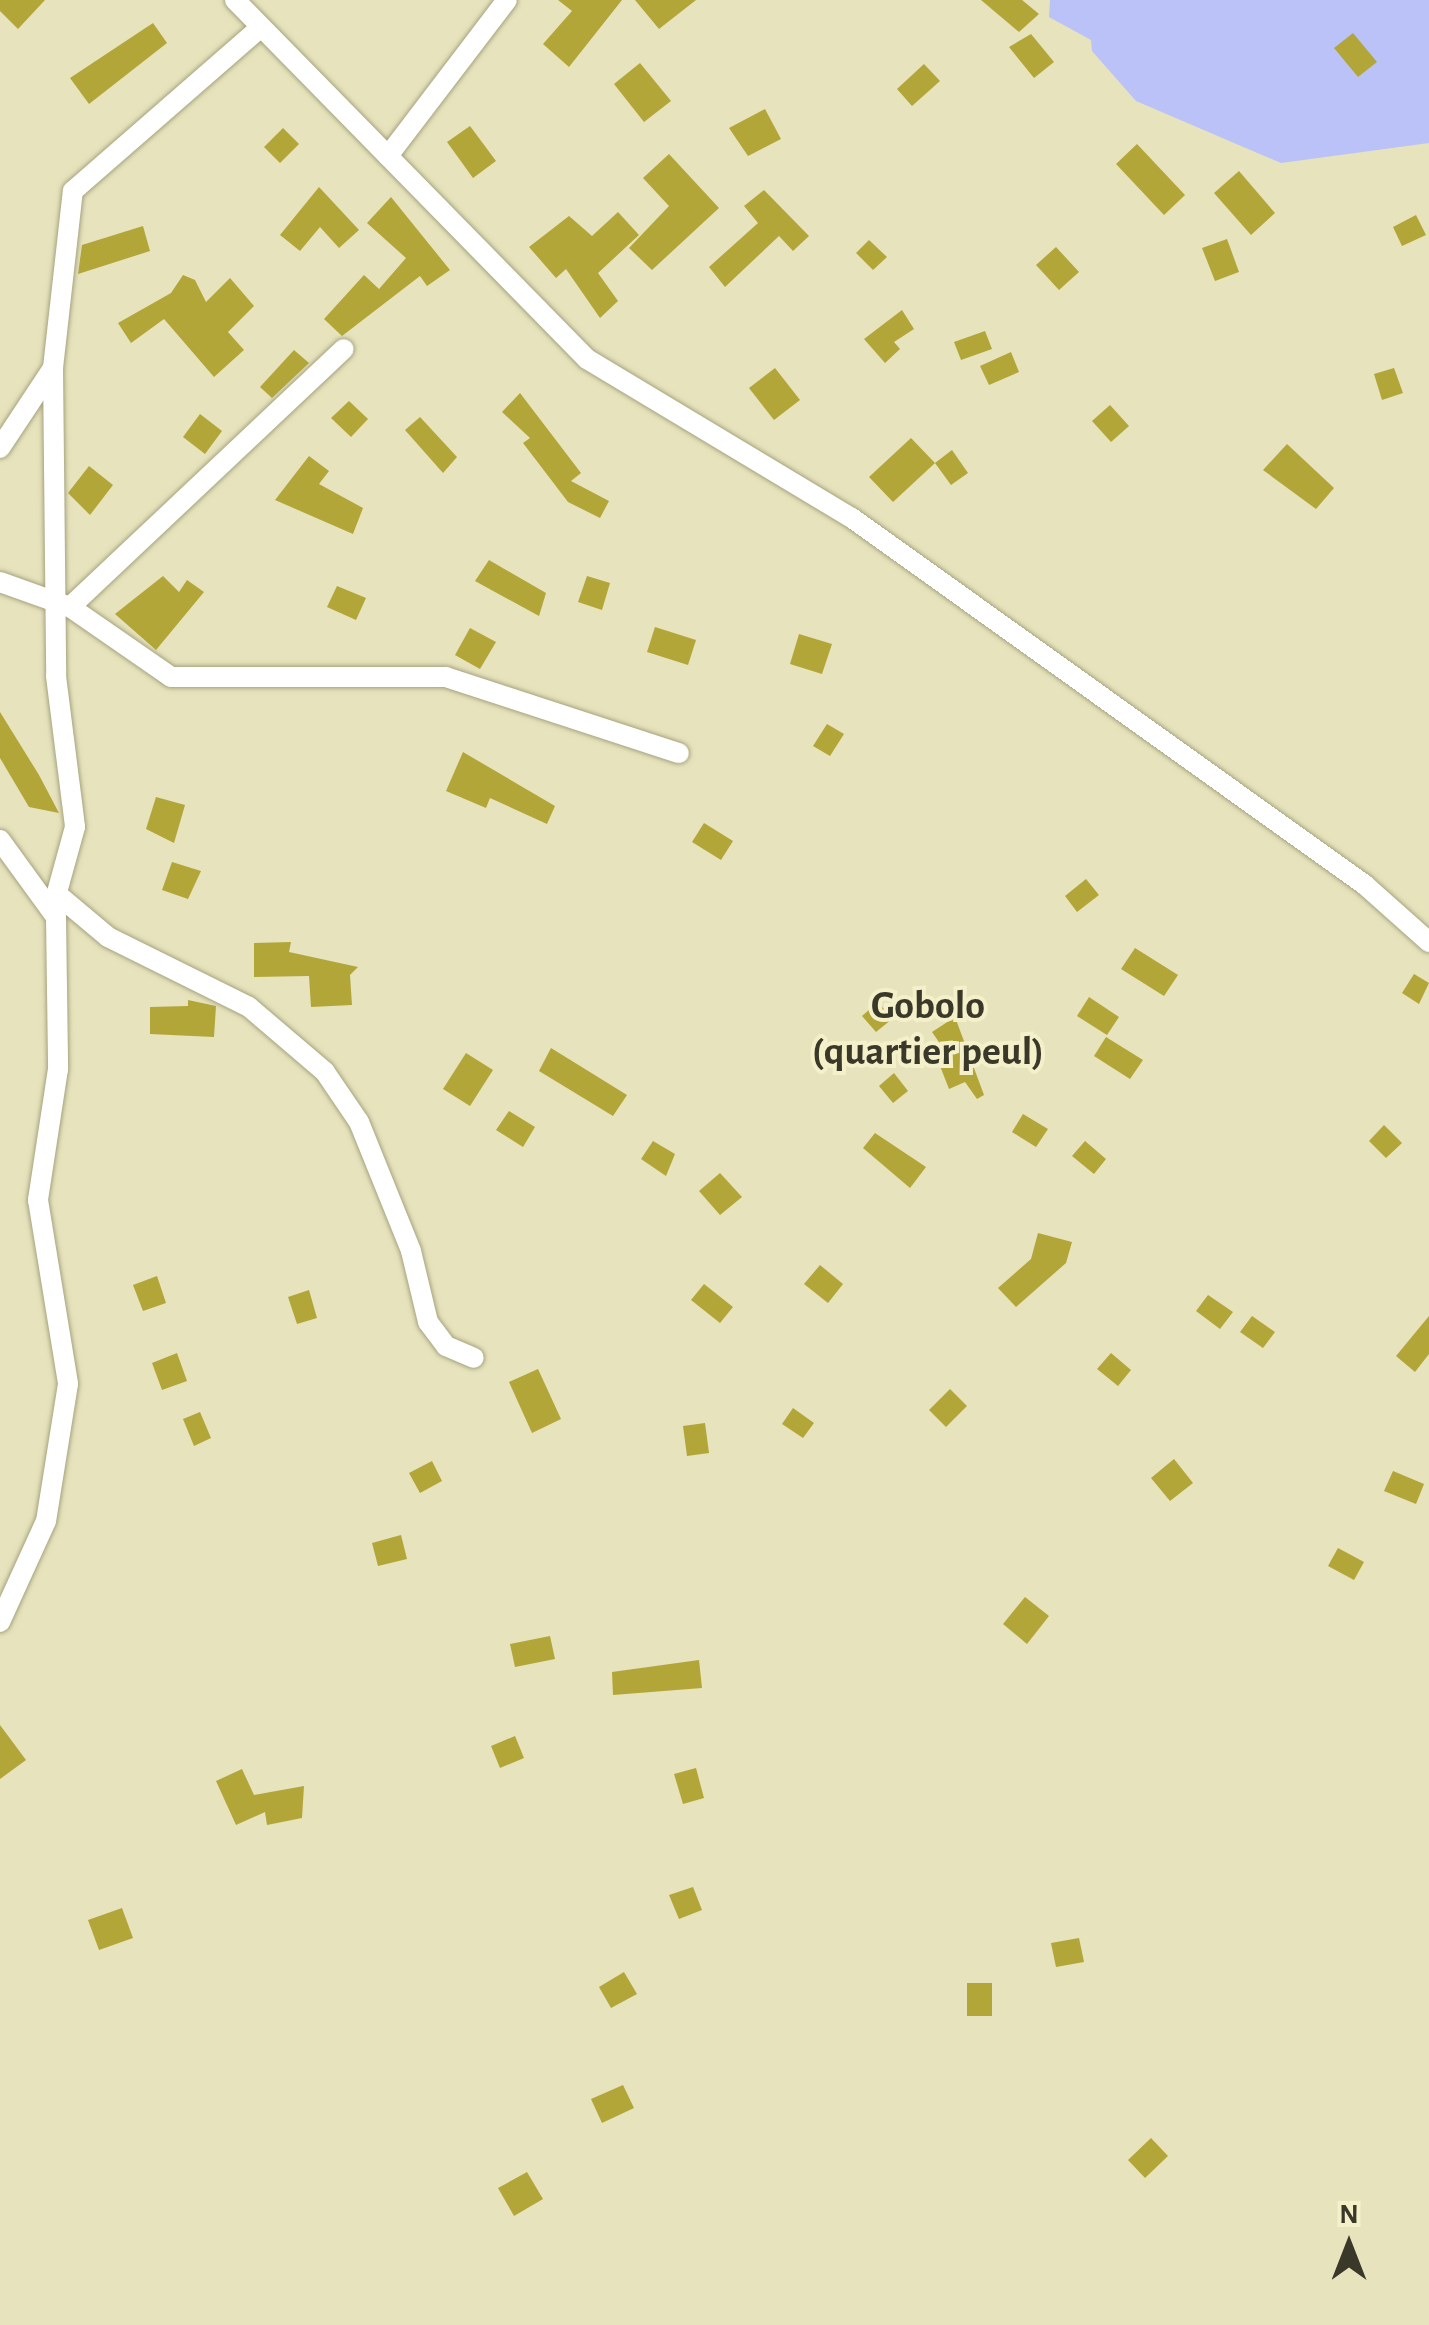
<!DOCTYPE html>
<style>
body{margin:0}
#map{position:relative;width:1429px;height:2325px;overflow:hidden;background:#e6e3bd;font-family:"Alegreya Sans",sans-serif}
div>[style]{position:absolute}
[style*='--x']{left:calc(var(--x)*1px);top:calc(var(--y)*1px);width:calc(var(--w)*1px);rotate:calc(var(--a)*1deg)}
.green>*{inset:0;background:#bac2f7}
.building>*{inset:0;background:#b2a639}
.roads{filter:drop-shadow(0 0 2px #a6a37f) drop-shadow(0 0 2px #a6a37f)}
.minor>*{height:20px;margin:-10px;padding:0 10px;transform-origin:10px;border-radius:10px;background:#fff}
span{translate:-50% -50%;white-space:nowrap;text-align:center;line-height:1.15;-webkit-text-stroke:8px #f3f0ca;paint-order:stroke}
.quarter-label{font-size:40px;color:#3a3829;font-weight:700}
.north{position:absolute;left:1299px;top:2195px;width:100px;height:100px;-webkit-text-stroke:8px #f3f0ca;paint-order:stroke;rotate:0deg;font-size:28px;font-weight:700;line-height:40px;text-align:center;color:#3a3829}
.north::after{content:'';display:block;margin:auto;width:35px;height:45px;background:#3a3829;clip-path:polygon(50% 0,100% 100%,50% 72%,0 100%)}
</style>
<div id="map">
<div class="green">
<div style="clip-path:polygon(1050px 0,1429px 0,1429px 143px,1281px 163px,1136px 101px,1092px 51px,1091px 40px,1049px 17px)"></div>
</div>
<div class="building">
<div style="clip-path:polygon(0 0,45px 0,18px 29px,0 11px)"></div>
<div style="clip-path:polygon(558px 0,622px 0,569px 67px,543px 44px,572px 11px)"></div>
<div style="clip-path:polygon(635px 0,696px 0,659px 29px)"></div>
<div style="clip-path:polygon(981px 0,1022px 0,1039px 14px,1019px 32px)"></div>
<div style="clip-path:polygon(153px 23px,167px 43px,89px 104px,70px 78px)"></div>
<div style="clip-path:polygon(1353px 33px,1377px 62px,1358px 77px,1334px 48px)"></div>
<div style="clip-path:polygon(1031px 34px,1054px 62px,1034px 78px,1009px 47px)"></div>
<div style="clip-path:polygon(640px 63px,671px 101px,644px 122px,614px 84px)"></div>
<div style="clip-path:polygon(924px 64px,940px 81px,912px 106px,897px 89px)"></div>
<div style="clip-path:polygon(765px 109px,781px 139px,748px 156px,729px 128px)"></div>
<div style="clip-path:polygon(470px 126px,496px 161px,473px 178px,447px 142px)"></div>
<div style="clip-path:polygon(283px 128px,299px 144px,280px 163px,264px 147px)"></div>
<div style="clip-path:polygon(1137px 144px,1185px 195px,1164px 215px,1116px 164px)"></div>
<div style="clip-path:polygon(669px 154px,719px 208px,652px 270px,629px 248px,669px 206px,643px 178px)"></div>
<div style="clip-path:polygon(1239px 171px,1275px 213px,1251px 235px,1214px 193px)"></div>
<div style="clip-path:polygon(319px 187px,359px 230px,339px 248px,320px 227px,300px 251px,280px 235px)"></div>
<div style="clip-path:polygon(764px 190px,809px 236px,793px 251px,779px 236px,725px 287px,709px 267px,758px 223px,744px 206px)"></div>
<div style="clip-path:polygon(391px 197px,450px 270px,427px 286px,420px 276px,342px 336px,324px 319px,364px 275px,379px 289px,406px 258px,367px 223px)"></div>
<div style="clip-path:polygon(618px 212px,639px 235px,598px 273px,618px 301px,600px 318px,566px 269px,556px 278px,529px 247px,569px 216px,592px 236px)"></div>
<div style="clip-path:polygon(1416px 215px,1426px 235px,1402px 246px,1393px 227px)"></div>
<div style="clip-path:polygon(143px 226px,150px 251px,78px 274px,82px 245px)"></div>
<div style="clip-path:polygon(1227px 239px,1239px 272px,1215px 281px,1202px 248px)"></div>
<div style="clip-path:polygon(869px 240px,887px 257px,873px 270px,856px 253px)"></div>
<div style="clip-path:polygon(1056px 247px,1079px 272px,1059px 290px,1036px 265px)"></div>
<div style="clip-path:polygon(183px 275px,195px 280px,206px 302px,230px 278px,254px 306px,228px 332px,244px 350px,214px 377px,164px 319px,131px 343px,118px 323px,171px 293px)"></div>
<div style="clip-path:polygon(902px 310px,914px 329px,894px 342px,900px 349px,885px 363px,864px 339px)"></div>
<div style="clip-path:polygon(985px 331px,992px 349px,961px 360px,954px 342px)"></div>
<div style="clip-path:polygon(294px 350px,309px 363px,272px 398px,260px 387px)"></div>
<div style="clip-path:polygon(1011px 352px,1019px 372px,989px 385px,980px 366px)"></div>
<div style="clip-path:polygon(775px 368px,800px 400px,774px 420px,749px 388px)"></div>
<div style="clip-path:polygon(1394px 368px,1403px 393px,1382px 400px,1374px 374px)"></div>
<div style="clip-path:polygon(520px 393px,581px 473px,571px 481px,609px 501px,600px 518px,568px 502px,523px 443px,530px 438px,502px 412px)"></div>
<div style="clip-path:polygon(349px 401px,368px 419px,351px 437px,331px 418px)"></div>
<div style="clip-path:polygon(1110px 405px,1129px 426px,1111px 442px,1092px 421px)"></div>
<div style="clip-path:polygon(200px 414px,222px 431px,205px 454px,183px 437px)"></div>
<div style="clip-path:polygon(420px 417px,457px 457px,443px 473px,405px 430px)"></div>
<div style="clip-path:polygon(911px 438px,935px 463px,893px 502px,869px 477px)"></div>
<div style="clip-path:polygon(1287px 444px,1334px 488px,1316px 509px,1263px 470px)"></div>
<div style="clip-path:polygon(952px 450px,968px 473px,951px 485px,935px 463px)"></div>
<div style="clip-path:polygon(309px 456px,329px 471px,319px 484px,363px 508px,353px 534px,275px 500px)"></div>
<div style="clip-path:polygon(89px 466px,113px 485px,90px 515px,68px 493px)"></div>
<div style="clip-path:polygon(489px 560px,546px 593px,539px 616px,475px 581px)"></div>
<div style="clip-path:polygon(163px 576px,179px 592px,187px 580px,204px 592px,156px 650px,115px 614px)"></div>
<div style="clip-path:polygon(587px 576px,610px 583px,602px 610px,578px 602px)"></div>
<div style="clip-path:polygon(337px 586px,366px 598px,356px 620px,327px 607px)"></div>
<div style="clip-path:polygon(655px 627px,696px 640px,688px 665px,647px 652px)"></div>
<div style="clip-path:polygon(470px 628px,496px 642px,480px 669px,455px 655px)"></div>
<div style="clip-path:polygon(799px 634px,832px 644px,822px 674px,790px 664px)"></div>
<div style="clip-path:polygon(0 712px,39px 775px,59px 813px,29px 807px,0 758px)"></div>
<div style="clip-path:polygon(827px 724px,844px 734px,830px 756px,813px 746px)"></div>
<div style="clip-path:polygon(463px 752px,555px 806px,547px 824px,490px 798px,486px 808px,446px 791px)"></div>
<div style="clip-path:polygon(156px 797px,185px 805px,174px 843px,146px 829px)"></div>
<div style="clip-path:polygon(704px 823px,733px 841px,721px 860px,692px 842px)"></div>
<div style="clip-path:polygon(172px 862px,201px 871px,188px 899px,162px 890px)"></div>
<div style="clip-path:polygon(1086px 879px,1099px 895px,1077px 912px,1065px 896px)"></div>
<div style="clip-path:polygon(291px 942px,289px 952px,358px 967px,350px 975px,352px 1005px,311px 1007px,309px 976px,254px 977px,254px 943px)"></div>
<div style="clip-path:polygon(1135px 948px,1178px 975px,1164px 996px,1121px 969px)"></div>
<div style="clip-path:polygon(1414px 974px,1429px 983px,1419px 1004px,1402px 993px)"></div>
<div style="clip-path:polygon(1089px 997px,1119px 1017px,1107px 1035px,1077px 1016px)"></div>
<div style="clip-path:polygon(188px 1000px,216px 1006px,214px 1037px,150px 1034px,150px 1007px,188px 1006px)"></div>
<div style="clip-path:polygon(878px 1002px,892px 1019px,876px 1032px,862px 1016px)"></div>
<div style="clip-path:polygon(955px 1017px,984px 1095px,977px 1099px,965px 1082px,949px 1089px,940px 1066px,952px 1061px,932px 1032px)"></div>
<div style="clip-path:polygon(1106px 1037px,1143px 1060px,1130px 1079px,1094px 1056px)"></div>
<div style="clip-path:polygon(551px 1048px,627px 1095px,613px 1116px,539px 1071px)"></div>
<div style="clip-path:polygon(466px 1053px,493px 1070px,470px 1106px,443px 1089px)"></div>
<div style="clip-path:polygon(894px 1073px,908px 1091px,893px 1103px,879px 1086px)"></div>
<div style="clip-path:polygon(509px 1111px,535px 1127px,523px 1147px,496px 1130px)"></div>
<div style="clip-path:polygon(1023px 1114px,1048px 1129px,1036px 1147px,1012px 1132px)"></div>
<div style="clip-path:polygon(1384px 1125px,1402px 1143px,1386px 1158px,1369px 1141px)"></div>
<div style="clip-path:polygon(875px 1133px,926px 1167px,910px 1188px,863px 1148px)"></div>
<div style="clip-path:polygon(653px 1141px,675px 1154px,666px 1176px,641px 1159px)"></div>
<div style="clip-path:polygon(1085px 1141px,1106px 1159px,1094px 1174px,1072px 1156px)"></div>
<div style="clip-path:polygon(720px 1173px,742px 1197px,720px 1215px,699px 1191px)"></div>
<div style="clip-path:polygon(1038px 1233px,1072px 1242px,1066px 1263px,1016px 1307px,998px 1288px,1031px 1259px)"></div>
<div style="clip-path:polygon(820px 1265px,843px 1284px,828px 1303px,804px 1284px)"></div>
<div style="clip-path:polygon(157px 1276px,166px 1303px,143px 1311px,133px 1285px)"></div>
<div style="clip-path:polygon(704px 1284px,733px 1307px,720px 1323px,691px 1300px)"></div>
<div style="clip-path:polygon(309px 1290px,317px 1318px,297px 1324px,288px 1297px)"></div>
<div style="clip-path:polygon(1208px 1295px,1233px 1312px,1220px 1329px,1196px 1311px)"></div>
<div style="clip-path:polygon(1252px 1316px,1275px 1332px,1263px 1348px,1240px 1332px)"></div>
<div style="clip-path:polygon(1429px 1316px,1429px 1354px,1415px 1372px,1396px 1356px)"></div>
<div style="clip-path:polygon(177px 1353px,187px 1381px,162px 1390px,152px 1363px)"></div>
<div style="clip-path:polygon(1111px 1353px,1131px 1370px,1118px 1386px,1097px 1369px)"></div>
<div style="clip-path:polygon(538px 1369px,561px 1419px,532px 1433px,509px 1382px)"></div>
<div style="clip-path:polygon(950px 1389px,967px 1406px,946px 1427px,929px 1410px)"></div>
<div style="clip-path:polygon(793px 1408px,814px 1423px,803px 1438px,782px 1424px)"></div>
<div style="clip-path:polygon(200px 1412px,211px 1438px,194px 1446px,183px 1419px)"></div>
<div style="clip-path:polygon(705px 1423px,709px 1453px,687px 1456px,683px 1426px)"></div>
<div style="clip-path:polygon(1174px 1459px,1193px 1483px,1170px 1501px,1151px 1478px)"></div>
<div style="clip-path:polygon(432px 1461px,442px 1481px,420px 1493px,409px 1473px)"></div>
<div style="clip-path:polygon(1393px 1471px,1424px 1484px,1416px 1504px,1384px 1491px)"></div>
<div style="clip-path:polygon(401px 1535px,407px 1559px,378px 1566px,372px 1543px)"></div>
<div style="clip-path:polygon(1338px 1548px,1364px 1562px,1354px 1580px,1328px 1566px)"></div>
<div style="clip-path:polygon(1025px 1597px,1049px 1616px,1027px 1644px,1003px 1624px)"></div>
<div style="clip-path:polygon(550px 1636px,555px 1659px,515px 1667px,510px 1644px)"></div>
<div style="clip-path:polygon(699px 1660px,702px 1688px,613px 1695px,612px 1672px)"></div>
<div style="clip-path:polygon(0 1725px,26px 1760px,0 1779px)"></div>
<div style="clip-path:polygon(515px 1736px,524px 1758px,500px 1768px,491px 1746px)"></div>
<div style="clip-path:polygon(696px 1768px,704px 1798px,683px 1804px,674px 1774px)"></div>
<div style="clip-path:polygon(242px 1769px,254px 1795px,304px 1786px,302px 1818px,267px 1825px,265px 1812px,236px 1825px,216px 1781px)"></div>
<div style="clip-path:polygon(693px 1887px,702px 1910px,679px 1919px,669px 1895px)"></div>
<div style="clip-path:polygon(122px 1908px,133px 1938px,99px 1950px,88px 1920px)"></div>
<div style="clip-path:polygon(1079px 1938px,1084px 1962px,1056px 1967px,1051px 1943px)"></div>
<div style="clip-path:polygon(624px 1972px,637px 1994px,611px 2008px,599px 1987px)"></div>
<div style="clip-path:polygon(967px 1983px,992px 1983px,992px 2016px,967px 2016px)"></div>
<div style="clip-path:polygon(623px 2085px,634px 2108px,602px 2123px,591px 2099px)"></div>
<div style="clip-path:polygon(1151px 2138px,1168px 2156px,1145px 2178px,1128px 2160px)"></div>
<div style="clip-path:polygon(527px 2172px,543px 2199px,514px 2216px,498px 2188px)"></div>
</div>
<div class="roads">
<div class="minor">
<div style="--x:235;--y:0;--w:503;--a:45.56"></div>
<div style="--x:587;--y:359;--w:309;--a:31"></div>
<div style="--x:852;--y:518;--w:631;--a:35.58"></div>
<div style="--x:1365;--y:885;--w:86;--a:41.7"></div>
<div style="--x:388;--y:156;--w:196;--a:-52.7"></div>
<div style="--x:53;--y:368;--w:308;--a:89.4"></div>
<div style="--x:56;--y:676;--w:152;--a:82.8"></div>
<div style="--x:75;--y:827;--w:79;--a:105.4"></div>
<div style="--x:0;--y:448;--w:96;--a:-56.5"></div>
<div style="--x:53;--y:368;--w:178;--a:-83.6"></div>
<div style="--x:73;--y:191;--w:249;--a:-41.1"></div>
<div style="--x:0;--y:582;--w:74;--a:19.7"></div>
<div style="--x:70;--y:607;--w:123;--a:34.7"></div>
<div style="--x:171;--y:677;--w:275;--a:0"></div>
<div style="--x:446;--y:677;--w:245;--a:18.1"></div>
<div style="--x:70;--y:607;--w:376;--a:-43.3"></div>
<div style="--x:0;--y:840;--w:95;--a:54"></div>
<div style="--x:56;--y:917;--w:152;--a:89.2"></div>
<div style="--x:58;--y:1069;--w:133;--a:98.7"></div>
<div style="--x:38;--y:1200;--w:186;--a:80.7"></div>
<div style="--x:68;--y:1384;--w:139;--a:99.1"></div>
<div style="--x:46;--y:1521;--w:111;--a:114.5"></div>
<div style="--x:58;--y:895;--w:65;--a:40"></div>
<div style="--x:108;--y:937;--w:157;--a:26.4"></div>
<div style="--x:249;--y:1007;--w:100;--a:40.5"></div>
<div style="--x:325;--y:1072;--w:60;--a:55.8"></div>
<div style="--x:359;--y:1122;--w:139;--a:68"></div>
<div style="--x:411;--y:1251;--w:73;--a:76.5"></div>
<div style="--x:428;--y:1322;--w:30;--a:53"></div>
<div style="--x:446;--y:1346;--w:30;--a:23"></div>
</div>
</div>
<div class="quarter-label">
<span style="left:928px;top:1029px">Gobolo<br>(quartier peul)</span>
</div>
<div class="north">N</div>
</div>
